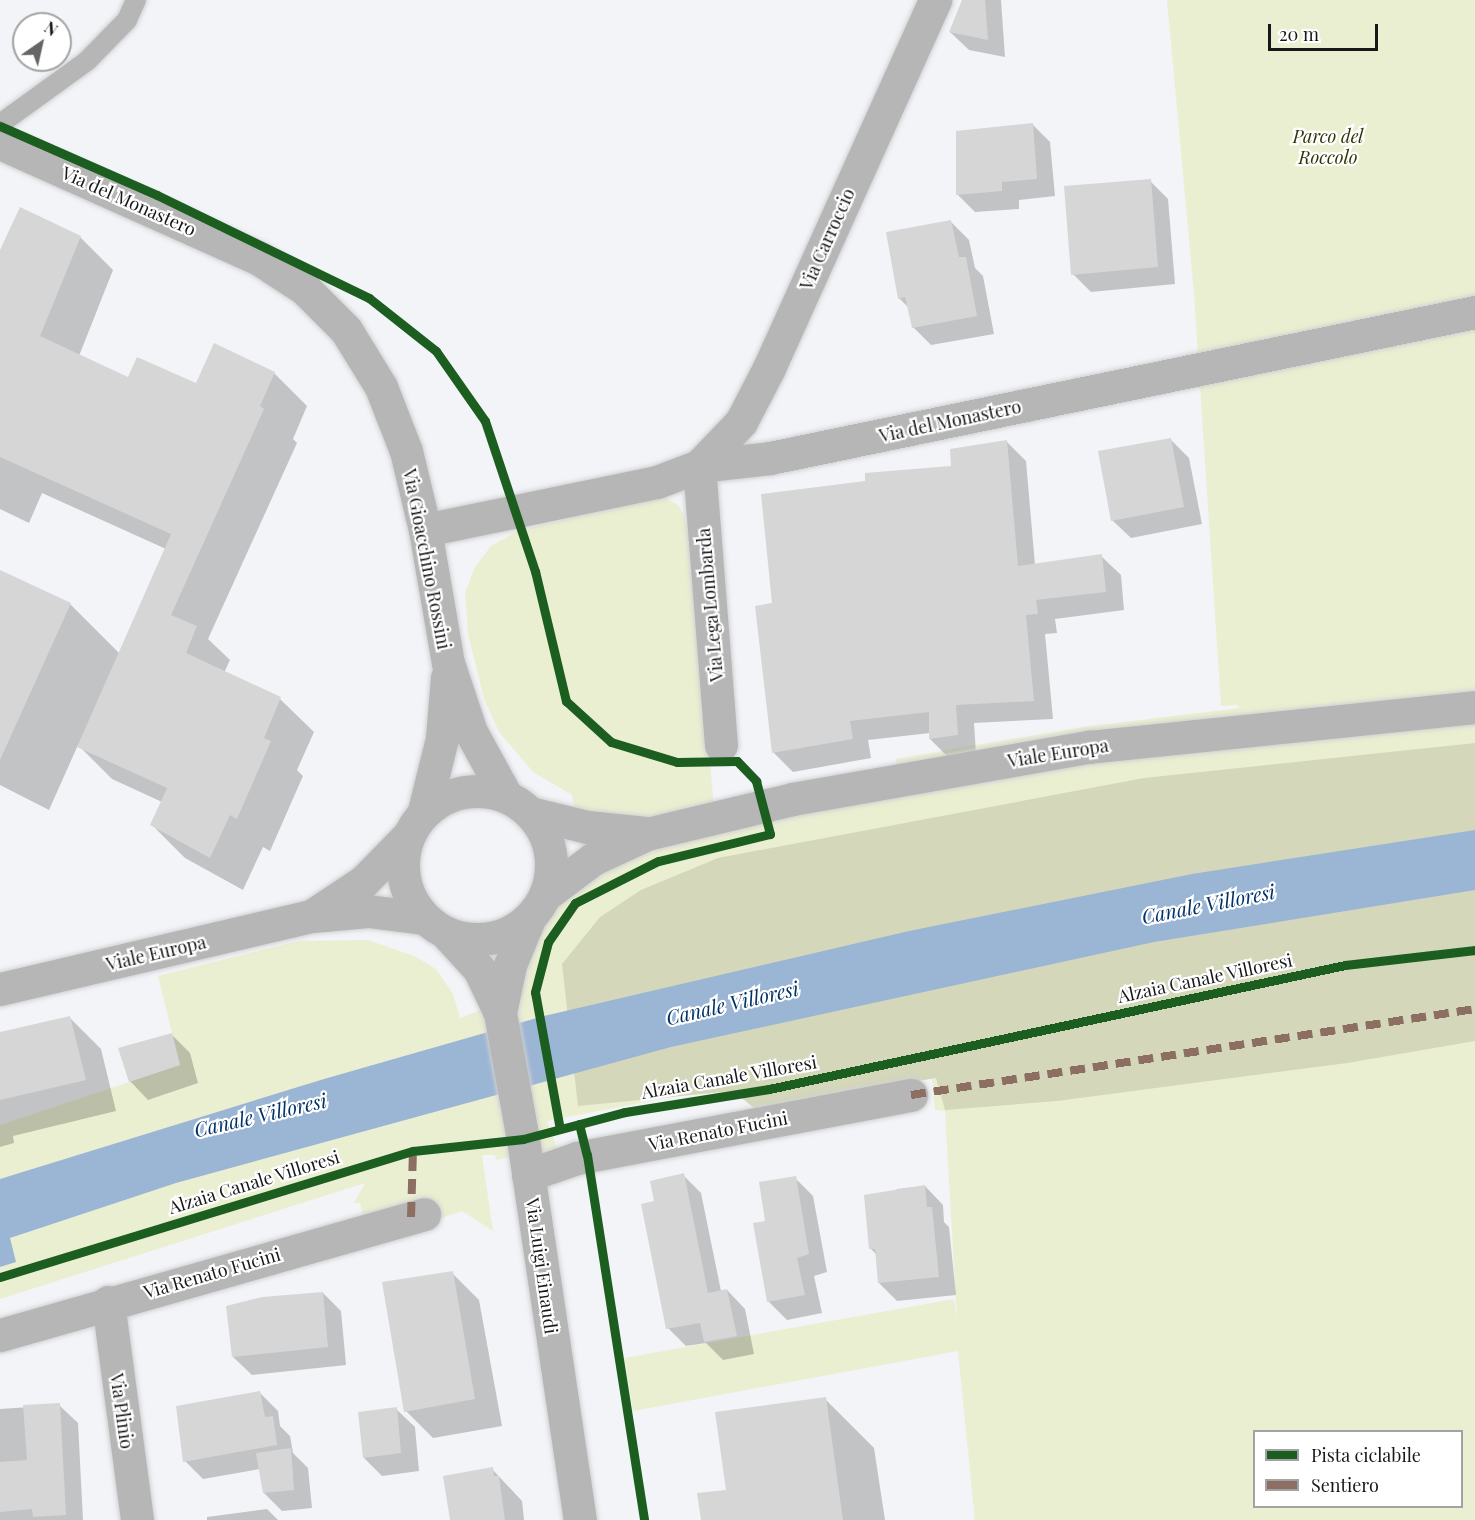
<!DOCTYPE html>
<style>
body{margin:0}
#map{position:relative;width:1475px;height:1520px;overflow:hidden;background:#f2f4f7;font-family:"Playfair Display",serif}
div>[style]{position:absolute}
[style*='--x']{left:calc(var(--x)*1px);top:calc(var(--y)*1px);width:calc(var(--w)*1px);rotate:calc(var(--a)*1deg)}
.green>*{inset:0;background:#ebefd1}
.forest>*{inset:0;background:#d4d7b9}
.water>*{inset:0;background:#9bb5d5}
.shadow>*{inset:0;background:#0003}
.building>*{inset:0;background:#d6d6d7}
.roads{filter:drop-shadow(0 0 2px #d0d1d3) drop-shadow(0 0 2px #d0d1d3)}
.service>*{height:20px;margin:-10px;padding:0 10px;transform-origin:10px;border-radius:10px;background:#b6b6b6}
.minor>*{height:33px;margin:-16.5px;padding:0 16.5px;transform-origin:16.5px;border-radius:16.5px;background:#b6b6b6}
.tertiary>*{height:33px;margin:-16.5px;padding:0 16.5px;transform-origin:16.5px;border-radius:16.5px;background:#b6b6b6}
.tertiary>.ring{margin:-16.5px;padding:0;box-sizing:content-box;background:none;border:33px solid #b6b6b6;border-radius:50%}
.quiet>*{height:8px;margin-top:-4px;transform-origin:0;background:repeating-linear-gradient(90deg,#8d6e63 0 15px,transparent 0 23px)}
.cycleway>*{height:9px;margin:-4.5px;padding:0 4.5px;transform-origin:4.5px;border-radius:4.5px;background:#1b5e20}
span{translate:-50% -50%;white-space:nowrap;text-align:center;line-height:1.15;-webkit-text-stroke:4.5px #fff;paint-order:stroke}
.park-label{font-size:18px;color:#323305;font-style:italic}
.street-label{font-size:18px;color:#17181a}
.water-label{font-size:20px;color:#003268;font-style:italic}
.legend{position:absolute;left:1253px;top:1430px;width:210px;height:78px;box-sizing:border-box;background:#fff;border:2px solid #a2a3a3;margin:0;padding:8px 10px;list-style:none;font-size:18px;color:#17181a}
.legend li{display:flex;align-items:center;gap:12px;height:30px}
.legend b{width:30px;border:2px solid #a2a3a3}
.north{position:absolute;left:12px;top:12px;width:60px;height:60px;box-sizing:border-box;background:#fff;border:2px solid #a2a3a3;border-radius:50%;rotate:34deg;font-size:16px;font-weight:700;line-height:24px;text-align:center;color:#17181a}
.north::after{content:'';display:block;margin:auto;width:21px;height:27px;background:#646567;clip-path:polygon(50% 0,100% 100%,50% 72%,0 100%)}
.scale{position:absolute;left:1268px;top:24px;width:110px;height:27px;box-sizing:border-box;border:3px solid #17181a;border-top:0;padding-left:8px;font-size:18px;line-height:21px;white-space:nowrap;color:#17181a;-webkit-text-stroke:4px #fff;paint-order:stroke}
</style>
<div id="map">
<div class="green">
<div style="clip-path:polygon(evenodd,1167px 0,1475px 0,1475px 1520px,975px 1520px,958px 1351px,633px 1411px,624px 1358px,954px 1299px,957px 1320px,945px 1111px,935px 1110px,928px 1041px,865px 1060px,547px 1121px,557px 1148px,496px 1160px,495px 1155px,482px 1155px,493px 1231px,462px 1211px,370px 1242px,360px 1203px,354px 1203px,365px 1183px,0 1299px,0 1125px,180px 1065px,158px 976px,298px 941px,368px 940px,414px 956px,436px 969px,453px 994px,460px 1018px,503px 1001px,518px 912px,538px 886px,582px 853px,572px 795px,533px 772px,499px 732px,484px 699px,468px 634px,465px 593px,475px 567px,491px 546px,516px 532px,660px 495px,678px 505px,684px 515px,694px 563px,715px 822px,896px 788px,896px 759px,1083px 727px,1240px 708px,1237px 705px,1221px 706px,1194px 294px,1167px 0,1254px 1432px,1462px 1432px,1462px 1506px,1254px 1506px,1254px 1432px)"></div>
</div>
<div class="forest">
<div style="clip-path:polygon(1475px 743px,1475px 1041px,1347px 1063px,1057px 1101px,945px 1110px,936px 1078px,754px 1108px,733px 1091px,578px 1106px,562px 964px,600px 917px,641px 890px,718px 858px,1144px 778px)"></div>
</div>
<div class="water">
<div style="clip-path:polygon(1475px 830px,1475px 890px,1154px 942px,671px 1047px,176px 1183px,10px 1238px,16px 1262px,0 1267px,0 1179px,324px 1079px,544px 1016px,909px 931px,1192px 874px)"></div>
</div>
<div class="shadow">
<div style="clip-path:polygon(964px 0,1001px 0,1005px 57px,969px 50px,950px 32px)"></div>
<div style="clip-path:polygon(1032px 124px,1050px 142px,1055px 196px,1019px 200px,1019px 209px,975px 212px,957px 194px)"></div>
<div style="clip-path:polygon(1150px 181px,1168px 199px,1175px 284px,1091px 292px,1073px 274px)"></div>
<div style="clip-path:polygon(950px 221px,969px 240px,975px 268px,983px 276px,994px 334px,931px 345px,913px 327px,909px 308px,899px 298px)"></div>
<div style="clip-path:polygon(80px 237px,113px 270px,79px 356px,129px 379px,197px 385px,274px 373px,307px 406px,293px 439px,297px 443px,208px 639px,230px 660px,224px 673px,280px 699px,314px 732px,297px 770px,303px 776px,270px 851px,263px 847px,243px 890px,185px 858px,152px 825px,162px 802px,112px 779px,78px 745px,49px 810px,0 785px,0 600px,70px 604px,120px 654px,166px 549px,42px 493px,29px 523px,0 509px,0 254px)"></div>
<div style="clip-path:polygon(1170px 439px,1189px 458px,1202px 524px,1131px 538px,1112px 520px)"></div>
<div style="clip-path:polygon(1007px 442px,1026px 461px,1035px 565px,1101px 556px,1121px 575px,1124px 610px,1055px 619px,1057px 633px,1045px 634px,1053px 719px,974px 723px,976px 754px,949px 758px,930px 739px,930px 733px,868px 740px,871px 758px,793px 772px,774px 753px,773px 604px,867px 482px,953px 467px)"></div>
<div style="clip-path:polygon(70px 1018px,101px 1049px,116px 1111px,13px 1136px,14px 1143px,0 1147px,0 1034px)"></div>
<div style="clip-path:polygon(172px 1035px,190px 1053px,198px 1083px,148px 1100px,130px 1081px)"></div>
<div style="clip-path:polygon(683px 1175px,701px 1193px,721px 1291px,727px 1290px,745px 1309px,754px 1354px,723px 1360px,706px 1343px,686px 1346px,668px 1328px,656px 1202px)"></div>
<div style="clip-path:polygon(795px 1178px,813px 1196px,827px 1272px,814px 1276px,822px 1313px,787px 1320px,769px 1302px,767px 1222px)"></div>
<div style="clip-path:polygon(925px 1186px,943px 1205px,944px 1222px,949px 1227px,956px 1295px,897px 1301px,879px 1283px,877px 1255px,870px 1248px,897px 1189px)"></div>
<div style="clip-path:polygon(452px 1273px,479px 1300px,502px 1426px,433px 1438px,406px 1411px)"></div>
<div style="clip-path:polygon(323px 1293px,341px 1311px,346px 1365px,252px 1375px,233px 1357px)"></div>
<div style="clip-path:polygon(260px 1393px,278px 1411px,280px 1426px,290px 1436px,293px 1453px,308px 1468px,312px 1508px,282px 1511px,264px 1493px,260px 1469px,203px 1479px,185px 1461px)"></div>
<div style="clip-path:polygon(825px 1399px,874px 1448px,885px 1520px,702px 1520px)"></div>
<div style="clip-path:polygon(59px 1405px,78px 1423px,83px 1520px,0 1520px,0 1409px)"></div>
<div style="clip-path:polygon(396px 1409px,415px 1427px,419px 1471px,382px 1476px,364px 1458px)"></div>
<div style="clip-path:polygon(492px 1469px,522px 1501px,524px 1520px,452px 1520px)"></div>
<div style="clip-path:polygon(267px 1509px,278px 1520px,207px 1520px,207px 1517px)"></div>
</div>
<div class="building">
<div style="clip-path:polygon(962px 0,985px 0,988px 40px,949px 32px)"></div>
<div style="clip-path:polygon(1033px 123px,1037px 179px,1002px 182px,1002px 191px,956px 195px,956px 131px)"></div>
<div style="clip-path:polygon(1151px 179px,1158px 267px,1071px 275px,1064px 186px)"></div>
<div style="clip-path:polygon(20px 207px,81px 236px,40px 336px,128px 377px,137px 357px,196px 383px,214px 343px,275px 372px,260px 406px,264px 409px,171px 615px,197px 626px,186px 653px,281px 697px,264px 738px,271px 741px,237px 819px,230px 815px,210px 858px,150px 825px,167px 788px,77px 747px,171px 534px,0 457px,0 250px)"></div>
<div style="clip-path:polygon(951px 220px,959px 257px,966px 257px,977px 316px,912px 328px,905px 297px,898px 299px,886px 232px)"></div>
<div style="clip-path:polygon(1171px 438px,1184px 507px,1111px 521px,1098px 451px)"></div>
<div style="clip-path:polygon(1007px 440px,1018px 566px,1102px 554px,1106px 592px,1036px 600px,1038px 614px,1026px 615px,1034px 701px,956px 705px,958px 735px,929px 739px,929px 712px,850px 721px,853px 739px,772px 753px,755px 606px,772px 603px,761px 494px,865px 481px,865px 473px,951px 466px,950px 449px)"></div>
<div style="clip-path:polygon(0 570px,71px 603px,0 760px)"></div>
<div style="clip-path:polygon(70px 1016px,86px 1080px,0 1100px,0 1032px)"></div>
<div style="clip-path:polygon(172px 1033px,180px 1065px,129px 1082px,118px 1048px)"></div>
<div style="clip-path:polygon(684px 1173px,708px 1293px,727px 1289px,737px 1336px,704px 1342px,700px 1323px,666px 1329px,641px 1204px,654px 1201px,650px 1181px)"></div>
<div style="clip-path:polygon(796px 1176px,809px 1254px,797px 1258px,805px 1295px,767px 1302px,753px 1223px,765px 1221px,759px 1182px)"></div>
<div style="clip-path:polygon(925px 1185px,927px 1207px,932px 1207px,939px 1277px,878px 1283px,875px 1249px,869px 1249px,864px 1195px)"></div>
<div style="clip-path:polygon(453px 1271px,475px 1399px,404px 1412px,382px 1282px)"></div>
<div style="clip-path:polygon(323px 1292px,328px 1347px,232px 1357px,226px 1306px,262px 1297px)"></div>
<div style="clip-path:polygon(260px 1391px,265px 1417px,273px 1416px,277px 1445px,183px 1462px,176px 1406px)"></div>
<div style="clip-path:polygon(826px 1397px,843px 1520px,701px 1520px,697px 1493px,726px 1490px,715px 1412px)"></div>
<div style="clip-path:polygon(60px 1403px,66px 1515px,33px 1517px,32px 1509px,0 1512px,0 1462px,27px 1460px,23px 1405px)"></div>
<div style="clip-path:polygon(397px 1407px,401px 1453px,363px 1458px,358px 1412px)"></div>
<div style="clip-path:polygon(291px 1448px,294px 1490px,263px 1493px,256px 1453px)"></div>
<div style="clip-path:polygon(493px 1467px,494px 1476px,499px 1476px,505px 1520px,450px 1520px,443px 1476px)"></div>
</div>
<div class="roads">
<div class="service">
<div style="--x:0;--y:124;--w:107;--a:-35.9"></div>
<div style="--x:87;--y:61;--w:57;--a:-45.7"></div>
<div style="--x:127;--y:20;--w:22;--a:-66"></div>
</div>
<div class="minor">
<div style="--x:0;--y:143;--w:284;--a:24.1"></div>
<div style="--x:259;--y:259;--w:55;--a:33.1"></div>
<div style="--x:305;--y:289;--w:58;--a:45"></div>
<div style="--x:346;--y:330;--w:67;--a:58.4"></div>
<div style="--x:381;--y:387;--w:69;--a:68.7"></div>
<div style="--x:406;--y:451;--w:81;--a:76.5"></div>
<div style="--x:425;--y:530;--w:135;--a:80.2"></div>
<div style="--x:448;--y:663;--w:73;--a:71.6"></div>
<div style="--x:471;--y:732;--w:73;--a:61.3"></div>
<div style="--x:425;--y:530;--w:237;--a:-11.7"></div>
<div style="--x:657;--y:482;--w:45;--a:-20.9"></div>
<div style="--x:699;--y:466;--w:71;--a:-6.4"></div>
<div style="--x:770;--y:458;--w:720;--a:-11.7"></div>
<div style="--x:721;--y:745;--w:280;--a:-94.5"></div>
<div style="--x:699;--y:466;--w:61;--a:-46.3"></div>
<div style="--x:741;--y:422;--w:61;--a:-62.6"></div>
<div style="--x:769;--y:368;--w:404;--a:-65.7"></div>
<div style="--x:424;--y:811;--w:75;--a:-76.1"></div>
<div style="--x:442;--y:738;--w:61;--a:-85.3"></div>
<div style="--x:447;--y:934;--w:47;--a:47.6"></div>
<div style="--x:479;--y:969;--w:49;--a:64.5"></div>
<div style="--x:500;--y:1013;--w:128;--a:79.7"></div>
<div style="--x:523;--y:1139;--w:385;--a:81.5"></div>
<div style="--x:500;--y:1013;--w:49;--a:-78.2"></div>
<div style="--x:510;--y:965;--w:50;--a:-67.6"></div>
<div style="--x:528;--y:1175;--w:52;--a:-19.1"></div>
<div style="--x:577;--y:1158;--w:340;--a:-10.7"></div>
<div style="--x:108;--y:1302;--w:220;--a:82.4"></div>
<div style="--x:0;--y:1335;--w:441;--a:-15.9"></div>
</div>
<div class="tertiary">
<div class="ring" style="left:403px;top:791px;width:115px;height:115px"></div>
<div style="--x:530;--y:813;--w:59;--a:13.8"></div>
<div style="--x:587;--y:827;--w:59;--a:5.8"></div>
<div style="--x:545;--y:895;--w:60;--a:-36.9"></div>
<div style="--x:593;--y:859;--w:60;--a:-24.8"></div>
<div style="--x:647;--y:834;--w:150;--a:-13.5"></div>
<div style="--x:793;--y:799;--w:301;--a:-10"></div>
<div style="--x:1089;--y:747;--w:388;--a:-5.9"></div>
<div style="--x:313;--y:915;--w:61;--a:-33.7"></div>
<div style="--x:364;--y:881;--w:63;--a:-45.6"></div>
<div style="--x:0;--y:989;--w:320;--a:-13.2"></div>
<div style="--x:312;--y:916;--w:56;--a:-5.1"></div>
<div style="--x:368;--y:911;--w:55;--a:7.3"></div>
</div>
</div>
<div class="quiet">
<div style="--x:911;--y:1095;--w:571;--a:-8.67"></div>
<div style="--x:411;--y:1217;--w:66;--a:-88.3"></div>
</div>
<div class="cycleway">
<div style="--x:0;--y:126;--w:171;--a:23.7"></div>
<div style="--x:157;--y:195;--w:236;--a:25.9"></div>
<div style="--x:369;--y:298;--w:85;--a:38.3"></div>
<div style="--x:436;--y:351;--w:85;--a:55"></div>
<div style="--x:485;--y:421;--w:158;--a:71.6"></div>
<div style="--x:535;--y:571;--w:134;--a:76.6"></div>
<div style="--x:566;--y:701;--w:61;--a:42.3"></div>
<div style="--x:611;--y:742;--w:69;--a:16.9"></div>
<div style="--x:677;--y:762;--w:60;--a:-1"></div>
<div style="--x:737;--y:761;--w:28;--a:46"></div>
<div style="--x:756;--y:781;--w:55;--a:75.2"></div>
<div style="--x:770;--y:834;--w:115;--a:166.4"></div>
<div style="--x:658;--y:861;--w:93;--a:153.2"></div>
<div style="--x:575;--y:903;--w:47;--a:124.7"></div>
<div style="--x:548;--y:942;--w:52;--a:104.6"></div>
<div style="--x:535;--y:992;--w:139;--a:79.7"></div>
<div style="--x:579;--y:1124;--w:32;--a:76"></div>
<div style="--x:587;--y:1155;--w:369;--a:81.1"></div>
<div style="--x:0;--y:1277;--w:432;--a:-17"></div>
<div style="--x:413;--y:1151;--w:111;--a:-6.2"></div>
<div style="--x:523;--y:1139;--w:106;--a:-14.8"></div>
<div style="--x:625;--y:1112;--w:146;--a:-9.1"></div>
<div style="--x:769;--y:1089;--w:589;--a:-12.15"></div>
<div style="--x:1345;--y:965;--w:131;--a:-6.6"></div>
</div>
<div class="park-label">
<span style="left:1328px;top:147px">Parco del<br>Roccolo</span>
</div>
<div class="street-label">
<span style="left:129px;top:201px;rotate:24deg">Via del Monastero</span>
<span style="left:827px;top:239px;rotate:-66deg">Via Carroccio</span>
<span style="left:950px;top:421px;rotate:-12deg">Via del Monastero</span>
<span style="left:427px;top:559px;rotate:79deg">Via Gioacchino Rossini</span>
<span style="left:710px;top:605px;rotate:-95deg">Via Lega Lombarda</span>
<span style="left:1058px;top:753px;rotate:-9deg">Viale Europa</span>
<span style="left:156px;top:953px;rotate:-13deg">Viale Europa</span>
<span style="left:1205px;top:978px;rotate:-12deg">Alzaia Canale Villoresi</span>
<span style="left:729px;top:1077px;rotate:-10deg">Alzaia Canale Villoresi</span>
<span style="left:718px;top:1131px;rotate:-11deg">Via Renato Fucini</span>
<span style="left:254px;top:1182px;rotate:-17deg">Alzaia Canale Villoresi</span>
<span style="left:542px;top:1266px;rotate:82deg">Via Luigi Einaudi</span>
<span style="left:212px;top:1273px;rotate:-16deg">Via Renato Fucini</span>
<span style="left:122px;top:1411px;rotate:82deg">Via Plinio</span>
</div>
<div class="water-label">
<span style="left:1208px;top:903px;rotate:-11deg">Canale Villoresi</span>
<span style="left:732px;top:1002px;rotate:-13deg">Canale Villoresi</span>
<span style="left:260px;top:1114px;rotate:-13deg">Canale Villoresi</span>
</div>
<ul class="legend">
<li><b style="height:8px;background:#1b5e20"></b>Pista ciclabile</li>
<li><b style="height:8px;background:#8d6e63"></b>Sentiero</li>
</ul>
<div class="north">N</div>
<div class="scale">20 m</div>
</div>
